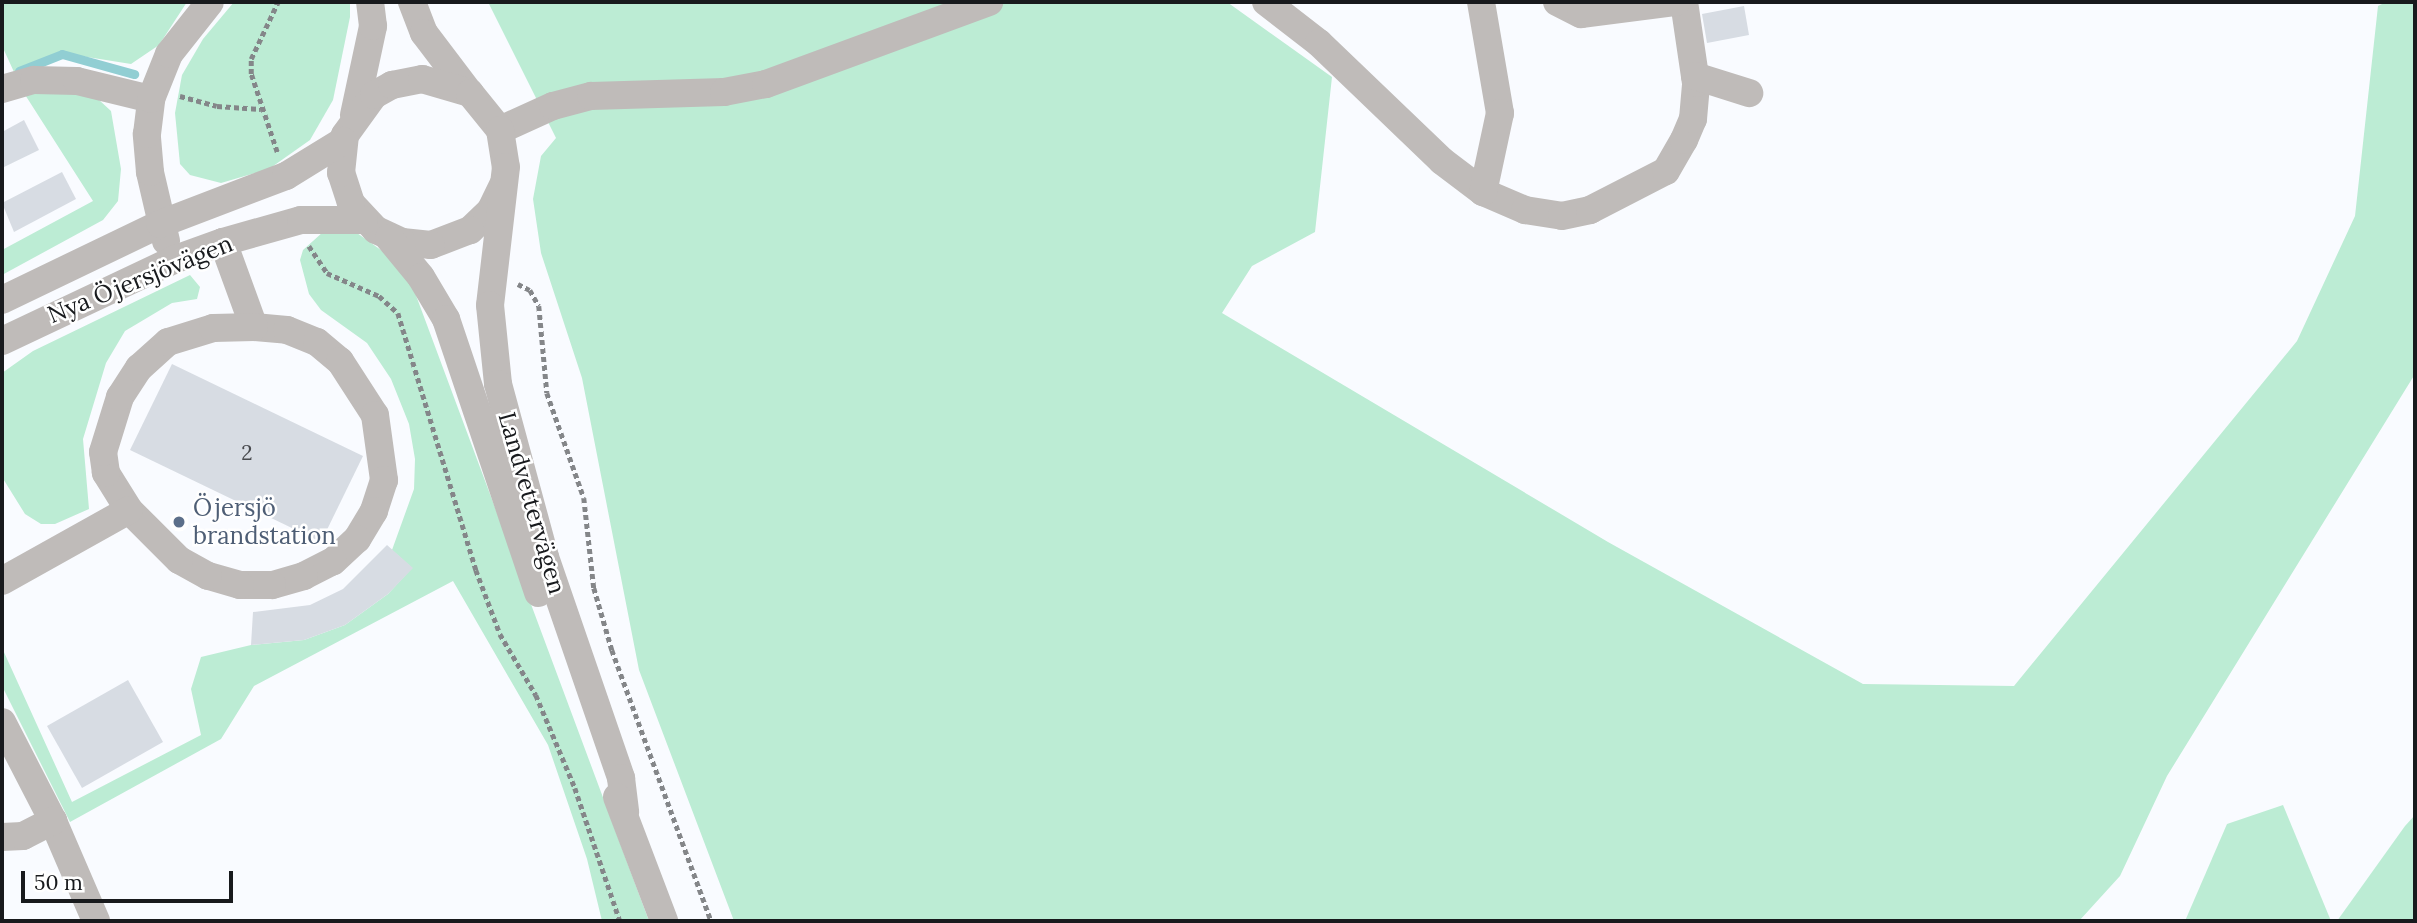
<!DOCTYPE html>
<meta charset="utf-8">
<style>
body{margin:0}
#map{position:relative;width:2417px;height:923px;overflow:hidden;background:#f9fbff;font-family:Lora,serif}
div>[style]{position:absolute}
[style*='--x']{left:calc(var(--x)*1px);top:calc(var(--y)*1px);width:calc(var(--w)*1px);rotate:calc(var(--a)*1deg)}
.green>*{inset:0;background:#bcecd4}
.stream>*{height:9px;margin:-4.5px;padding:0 4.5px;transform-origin:4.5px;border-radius:4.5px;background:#91ced3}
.building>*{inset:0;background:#d7dce3}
.path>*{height:4.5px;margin-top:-2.25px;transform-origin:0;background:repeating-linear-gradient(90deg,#848689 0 5px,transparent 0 8.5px)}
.minor>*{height:28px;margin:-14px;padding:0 14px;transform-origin:14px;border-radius:14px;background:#bfbbb9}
.dots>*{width:19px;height:19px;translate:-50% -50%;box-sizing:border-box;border:4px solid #fff;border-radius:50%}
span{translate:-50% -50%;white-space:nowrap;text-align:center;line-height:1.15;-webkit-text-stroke:5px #fff;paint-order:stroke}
.number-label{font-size:21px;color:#484a4e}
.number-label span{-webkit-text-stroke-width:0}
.street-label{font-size:24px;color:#181a1d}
.service-label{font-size:24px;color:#4e5e75}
.left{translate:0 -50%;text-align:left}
.frame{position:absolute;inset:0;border:4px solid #181a1d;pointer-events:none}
.scale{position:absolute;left:21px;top:871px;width:212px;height:32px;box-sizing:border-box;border:4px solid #181a1d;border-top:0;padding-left:9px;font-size:21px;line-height:24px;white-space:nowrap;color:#181a1d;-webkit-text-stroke:5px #fff;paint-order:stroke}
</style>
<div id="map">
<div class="green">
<div style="clip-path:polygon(6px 2px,187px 2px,159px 45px,131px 64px,62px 53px,14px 72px,3px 48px,2px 5px)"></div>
<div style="clip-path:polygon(234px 2px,350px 2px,350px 17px,333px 100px,310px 140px,269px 169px,221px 183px,190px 175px,180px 164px,175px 113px,182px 75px,203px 39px)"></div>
<div style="clip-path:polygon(488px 2px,1227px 2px,1332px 77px,1315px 232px,1252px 266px,1222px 313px,1608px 542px,1863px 684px,2014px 686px,2297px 341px,2355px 216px,2378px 6px,2386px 2px,2415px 2px,2415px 374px,2167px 776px,2120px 876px,2079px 921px,734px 921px,639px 670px,582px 378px,541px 253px,533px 199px,541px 156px,556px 138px)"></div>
<div style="clip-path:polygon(56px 89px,98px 99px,111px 111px,121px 169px,118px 201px,103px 220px,2px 275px,2px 250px,93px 201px,22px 90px)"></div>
<div style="clip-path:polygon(323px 232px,357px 233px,395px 260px,411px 282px,649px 921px,602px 921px,587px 859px,548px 745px,453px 581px,254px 686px,221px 739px,70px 822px,2px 686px,2px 621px,3px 650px,72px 802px,201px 735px,191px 689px,201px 657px,251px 645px,304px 640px,345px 625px,388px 594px,412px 568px,392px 550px,414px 489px,415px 459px,409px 424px,391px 379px,367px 343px,321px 310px,309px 294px,300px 260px,303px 250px)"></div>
<div style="clip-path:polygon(190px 275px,200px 287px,197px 299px,172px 303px,125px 331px,106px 363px,83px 439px,89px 509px,55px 524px,41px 524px,25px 514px,2px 477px,2px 373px,33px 351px)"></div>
<div style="clip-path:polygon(2283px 805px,2331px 921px,2185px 921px,2227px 824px)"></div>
<div style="clip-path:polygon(2415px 815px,2415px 921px,2337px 921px,2405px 826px)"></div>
</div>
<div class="stream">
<div style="--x:19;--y:71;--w:46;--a:-21.6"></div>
<div style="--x:62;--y:54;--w:75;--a:15.5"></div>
</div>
<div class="building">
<div style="clip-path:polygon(1744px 6px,1749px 35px,1707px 43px,1702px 14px)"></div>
<div style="clip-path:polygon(24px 120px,39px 150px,2px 168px,2px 132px)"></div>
<div style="clip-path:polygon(62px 172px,76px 199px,14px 232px,2px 203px)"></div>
<div style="clip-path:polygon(172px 364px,363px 456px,321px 542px,130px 450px)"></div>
<div style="clip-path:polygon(387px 545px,413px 568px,388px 594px,345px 625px,304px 640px,251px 645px,253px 612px,310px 605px,343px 589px)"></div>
<div style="clip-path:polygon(128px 680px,163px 742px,82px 788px,47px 726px)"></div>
</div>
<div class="path">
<div style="--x:180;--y:96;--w:38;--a:15"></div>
<div style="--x:217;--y:106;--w:44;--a:3.9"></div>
<div style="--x:277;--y:152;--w:82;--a:-108.4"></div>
<div style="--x:251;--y:74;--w:15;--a:-90"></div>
<div style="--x:251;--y:59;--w:63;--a:-64.7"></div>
<div style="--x:309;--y:246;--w:32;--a:56"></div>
<div style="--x:327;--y:273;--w:57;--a:23.9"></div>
<div style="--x:379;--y:296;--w:25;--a:42"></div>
<div style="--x:398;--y:313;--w:269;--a:73.1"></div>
<div style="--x:476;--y:570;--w:68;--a:69.4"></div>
<div style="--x:500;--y:634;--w:71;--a:59.5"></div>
<div style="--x:536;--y:695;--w:101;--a:67.2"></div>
<div style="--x:575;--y:788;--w:140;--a:71.3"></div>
<div style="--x:518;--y:284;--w:13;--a:27"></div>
<div style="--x:530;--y:290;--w:18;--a:61"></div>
<div style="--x:539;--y:306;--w:87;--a:84.7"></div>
<div style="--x:547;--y:393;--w:111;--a:70.6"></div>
<div style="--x:584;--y:498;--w:91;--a:83.7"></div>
<div style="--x:594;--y:588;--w:65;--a:73.8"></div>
<div style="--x:612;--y:650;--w:289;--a:69.9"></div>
</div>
<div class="minor">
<div style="--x:412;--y:2;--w:33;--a:69"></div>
<div style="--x:424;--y:33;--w:73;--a:52.8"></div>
<div style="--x:1266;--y:2;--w:67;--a:37.7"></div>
<div style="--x:1319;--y:43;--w:170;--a:43.8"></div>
<div style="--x:1442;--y:161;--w:51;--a:37.1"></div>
<div style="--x:1483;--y:192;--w:46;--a:23.2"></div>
<div style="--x:1525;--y:210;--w:37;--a:9"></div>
<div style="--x:1562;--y:216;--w:29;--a:-12"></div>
<div style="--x:1590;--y:210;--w:85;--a:-27.2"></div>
<div style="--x:1666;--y:171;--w:36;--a:-60"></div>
<div style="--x:1684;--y:140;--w:23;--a:-67"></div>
<div style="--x:1693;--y:119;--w:36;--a:-85"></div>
<div style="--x:1696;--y:83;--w:82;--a:-98.4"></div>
<div style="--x:1481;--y:2;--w:113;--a:80.3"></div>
<div style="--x:1500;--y:113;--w:81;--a:102.1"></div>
<div style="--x:1557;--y:2;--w:27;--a:27"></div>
<div style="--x:1581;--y:14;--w:96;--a:-7.2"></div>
<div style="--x:1695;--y:76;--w:57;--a:17.5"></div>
<div style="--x:2;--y:89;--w:33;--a:-16"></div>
<div style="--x:34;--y:80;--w:43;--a:1.3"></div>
<div style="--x:77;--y:81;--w:76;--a:13.7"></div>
<div style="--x:354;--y:115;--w:91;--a:-77.9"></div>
<div style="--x:373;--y:26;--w:24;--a:-97"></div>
<div style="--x:500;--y:130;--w:58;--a:-24.4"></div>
<div style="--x:553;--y:106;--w:39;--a:-15"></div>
<div style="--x:591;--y:96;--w:133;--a:-1.7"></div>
<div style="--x:724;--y:92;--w:43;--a:-10.8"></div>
<div style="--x:766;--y:84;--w:238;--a:-20.2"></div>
<div style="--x:503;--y:185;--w:28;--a:116"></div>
<div style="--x:491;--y:210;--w:29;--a:136"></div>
<div style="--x:470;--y:230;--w:42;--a:159"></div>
<div style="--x:431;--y:245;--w:29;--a:-174"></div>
<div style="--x:402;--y:242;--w:29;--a:-155"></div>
<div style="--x:376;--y:230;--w:37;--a:-133"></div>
<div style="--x:351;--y:203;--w:32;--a:-108"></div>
<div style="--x:341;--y:173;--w:38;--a:-84"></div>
<div style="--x:345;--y:135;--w:49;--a:-54.1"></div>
<div style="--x:374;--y:95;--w:21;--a:-29"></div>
<div style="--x:392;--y:85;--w:31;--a:-11"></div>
<div style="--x:422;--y:79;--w:50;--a:16.3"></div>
<div style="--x:470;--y:93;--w:48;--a:51"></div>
<div style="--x:500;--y:130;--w:37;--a:81"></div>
<div style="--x:506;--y:167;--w:139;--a:96.6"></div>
<div style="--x:490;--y:305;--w:79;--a:84.2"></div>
<div style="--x:498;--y:384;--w:179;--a:74.8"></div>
<div style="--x:545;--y:557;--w:234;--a:71"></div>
<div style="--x:621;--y:778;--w:34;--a:83"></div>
<div style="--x:389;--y:238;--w:50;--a:50.6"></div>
<div style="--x:421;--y:277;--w:49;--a:59.2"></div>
<div style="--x:446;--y:319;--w:289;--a:71.4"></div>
<div style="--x:166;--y:241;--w:71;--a:-103.1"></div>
<div style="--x:150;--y:172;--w:38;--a:-95"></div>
<div style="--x:147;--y:134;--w:35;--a:-83"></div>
<div style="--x:151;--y:99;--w:48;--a:-68.2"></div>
<div style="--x:169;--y:54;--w:66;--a:-51.7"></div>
<div style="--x:223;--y:242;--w:90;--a:70"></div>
<div style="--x:2;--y:300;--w:175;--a:-25.7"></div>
<div style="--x:160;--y:224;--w:135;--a:-20.9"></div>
<div style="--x:286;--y:176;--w:67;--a:-31.6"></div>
<div style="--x:254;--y:327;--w:33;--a:5"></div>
<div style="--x:287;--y:330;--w:32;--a:22"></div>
<div style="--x:317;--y:342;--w:30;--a:40"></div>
<div style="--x:340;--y:361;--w:64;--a:57.1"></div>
<div style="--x:375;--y:415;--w:66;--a:82.1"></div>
<div style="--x:384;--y:480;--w:33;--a:108"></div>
<div style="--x:374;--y:511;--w:33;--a:121"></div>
<div style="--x:357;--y:539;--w:33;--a:137"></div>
<div style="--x:333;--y:561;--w:33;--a:153"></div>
<div style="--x:304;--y:576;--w:33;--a:164"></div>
<div style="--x:272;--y:585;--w:32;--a:180"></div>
<div style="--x:240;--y:585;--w:33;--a:-164"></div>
<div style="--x:208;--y:576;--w:33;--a:-151"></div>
<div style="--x:179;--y:560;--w:71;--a:-135"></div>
<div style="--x:129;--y:510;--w:44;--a:-121.9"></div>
<div style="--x:106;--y:473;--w:21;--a:-98"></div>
<div style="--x:103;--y:452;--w:58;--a:-72.8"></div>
<div style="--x:120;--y:397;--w:35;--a:-57"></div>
<div style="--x:139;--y:368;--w:39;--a:-42"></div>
<div style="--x:168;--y:342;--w:47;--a:-17.3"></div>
<div style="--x:213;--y:328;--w:41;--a:-1.4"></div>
<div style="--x:2;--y:341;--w:189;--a:-25.3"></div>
<div style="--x:173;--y:260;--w:53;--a:-19.8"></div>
<div style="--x:223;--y:242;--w:81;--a:-15.8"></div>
<div style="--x:301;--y:220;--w:63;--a:0"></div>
<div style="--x:2;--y:581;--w:145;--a:-29.2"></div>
<div style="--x:2;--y:722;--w:111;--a:62.7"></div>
<div style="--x:53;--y:821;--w:109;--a:66.7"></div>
<div style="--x:617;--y:797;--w:133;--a:69.2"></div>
<div style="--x:2;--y:837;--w:21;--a:-3"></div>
<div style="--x:23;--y:836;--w:34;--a:-27"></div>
</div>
<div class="dots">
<div style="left:179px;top:522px;background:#5c6f8a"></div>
</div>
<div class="number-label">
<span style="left:247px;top:453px">2</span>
</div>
<div class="street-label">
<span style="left:140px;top:279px;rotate:-22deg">Nya Öjersjövägen</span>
<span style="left:532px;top:503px;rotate:74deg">Landvettervägen</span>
</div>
<div class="service-label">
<span class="left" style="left:193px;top:522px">Öjersjö<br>brandstation</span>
</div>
<div class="frame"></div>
<div class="scale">50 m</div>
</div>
